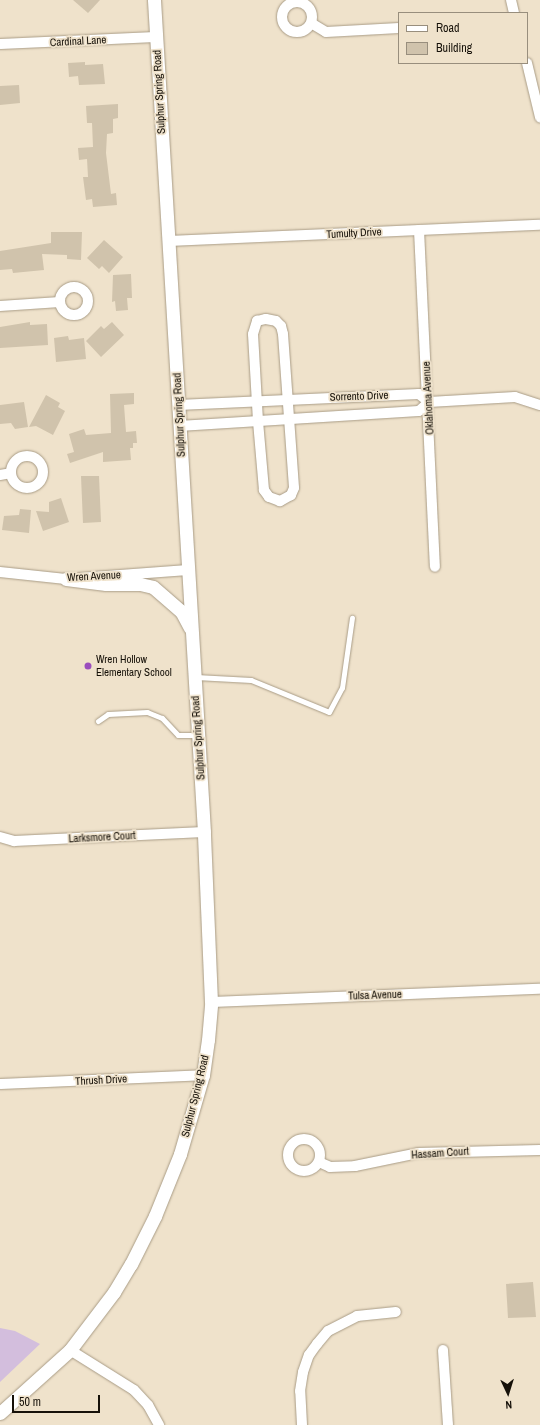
<!DOCTYPE html>
<style>
body{margin:0}
#map{position:relative;width:540px;height:1425px;overflow:hidden;background:#efe2cb;font-family:"Archivo Narrow",sans-serif}
div>[style]{position:absolute}
[style*='--x']{left:calc(var(--x)*1px);top:calc(var(--y)*1px);width:calc(var(--w)*1px);rotate:calc(var(--a)*1deg)}
.green>*{inset:0;background:#d3bedd}
.building>*{inset:0;background:#d0c3ac}
.roads{filter:drop-shadow(0 0 1px #a99c86) drop-shadow(0 0 1px #a99c86)}
.lane>*{height:5px;margin:-2.5px;padding:0 2.5px;transform-origin:2.5px;border-radius:2.5px;background:#fff}
.street>*{height:10px;margin:-5px;padding:0 5px;transform-origin:5px;border-radius:5px;background:#fff}
.street>.ring{margin:-5px;padding:0;box-sizing:content-box;background:none;border:10px solid #fff;border-radius:50%}
.secondary>*{height:13px;margin:-6.5px;padding:0 6.5px;transform-origin:6.5px;border-radius:6.5px;background:#fff}
.dots>*{width:11px;height:11px;translate:-50% -50%;box-sizing:border-box;border:2px solid #efe2cb;border-radius:50%}
span{translate:-50% -50%;white-space:nowrap;text-align:center;line-height:1.15;-webkit-text-stroke:3.5px #efe2cb;paint-order:stroke}
.street-label{font-size:11px;color:#161109}
.poi-label{font-size:11px;color:#161109}
.left{translate:0 -50%;text-align:left}
.legend{position:absolute;left:398px;top:12px;width:130px;height:52px;box-sizing:border-box;background:#efe2cb;border:1px solid #988e7d;margin:0;padding:5px 7px;list-style:none;font-size:12px;color:#161109}
.legend li{display:flex;align-items:center;gap:8px;height:20px}
.legend b{width:20px;border:1px solid #988e7d}
.north{position:absolute;left:488px;top:1373px;width:40px;height:40px;-webkit-text-stroke:3px #efe2cb;paint-order:stroke;rotate:176deg;font-size:11px;font-weight:700;line-height:16px;text-align:center;color:#161109}
.north::after{content:'';display:block;margin:auto;width:14px;height:18px;background:#161109;clip-path:polygon(50% 0,100% 100%,50% 72%,0 100%)}
.scale{position:absolute;left:12px;top:1395px;width:88px;height:18px;box-sizing:border-box;border:2px solid #161109;border-top:0;padding-left:5px;font-size:12px;line-height:14px;white-space:nowrap;color:#161109;-webkit-text-stroke:3px #efe2cb;paint-order:stroke}
</style>
<div id="map">
<div class="green">
<div style="clip-path:polygon(0 1328px,15px 1331px,40px 1344px,0 1382px)"></div>
</div>
<div class="building">
<div style="clip-path:polygon(73px 0,100px 0,88px 13px)"></div>
<div style="clip-path:polygon(85px 62px,85px 65px,103px 64px,105px 84px,79px 85px,78px 76px,69px 77px,68px 63px)"></div>
<div style="clip-path:polygon(19px 85px,20px 103px,0 105px,0 86px)"></div>
<div style="clip-path:polygon(118px 104px,118px 118px,113px 119px,113px 133px,107px 134px,106px 153px,111px 194px,116px 193px,117px 205px,93px 207px,92px 199px,86px 200px,83px 177px,88px 177px,87px 159px,79px 160px,78px 148px,93px 147px,92px 123px,87px 123px,86px 106px)"></div>
<div style="clip-path:polygon(51px 232px,82px 232px,81px 260px,67px 259px,67px 255px,42px 254px,44px 270px,13px 273px,12px 269px,0 270px,0 251px,51px 243px)"></div>
<div style="clip-path:polygon(104px 240px,123px 257px,109px 273px,102px 266px,99px 269px,87px 258px)"></div>
<div style="clip-path:polygon(131px 274px,132px 298px,127px 298px,128px 310px,116px 311px,115px 301px,112px 302px,113px 275px)"></div>
<div style="clip-path:polygon(30px 322px,30px 325px,47px 324px,48px 345px,0 348px,0 327px)"></div>
<div style="clip-path:polygon(112px 322px,124px 335px,101px 357px,86px 341px,101px 326px,104px 329px)"></div>
<div style="clip-path:polygon(68px 336px,69px 340px,84px 338px,86px 359px,56px 362px,54px 338px)"></div>
<div style="clip-path:polygon(134px 393px,134px 404px,124px 405px,126px 432px,136px 431px,137px 443px,133px 443px,133px 448px,130px 448px,131px 460px,103px 462px,103px 452px,70px 463px,67px 454px,74px 452px,69px 434px,84px 429px,86px 435px,111px 433px,110px 394px)"></div>
<div style="clip-path:polygon(46px 395px,60px 403px,58px 407px,65px 411px,53px 435px,36px 426px,29px 427px)"></div>
<div style="clip-path:polygon(24px 402px,28px 427px,15px 429px,11px 423px,0 424px,0 405px)"></div>
<div style="clip-path:polygon(81px 476px,99px 476px,101px 522px,83px 523px)"></div>
<div style="clip-path:polygon(61px 498px,69px 522px,43px 531px,36px 511px,49px 512px,49px 502px)"></div>
<div style="clip-path:polygon(20px 509px,31px 510px,29px 533px,2px 530px,4px 516px,19px 515px)"></div>
<div style="clip-path:polygon(533px 1282px,536px 1317px,508px 1318px,506px 1284px)"></div>
</div>
<div class="roads">
<div class="lane">
<div style="--x:196;--y:677;--w:55;--a:3.1"></div>
<div style="--x:251;--y:680;--w:84;--a:22.3"></div>
<div style="--x:329;--y:712;--w:27;--a:-62"></div>
<div style="--x:342;--y:688;--w:71;--a:-81.9"></div>
<div style="--x:98;--y:721;--w:12;--a:-35"></div>
<div style="--x:108;--y:714;--w:39;--a:-3"></div>
<div style="--x:147;--y:712;--w:16;--a:22"></div>
<div style="--x:162;--y:718;--w:23;--a:47"></div>
<div style="--x:178;--y:735;--w:19;--a:0"></div>
</div>
<div class="street">
<div style="--x:511;--y:0;--w:13;--a:77"></div>
<div class="ring" style="left:282px;top:2px;width:20px;height:20px"></div>
<div style="--x:311;--y:23;--w:17;--a:31"></div>
<div style="--x:326;--y:32;--w:73;--a:-3.1"></div>
<div style="--x:0;--y:44;--w:156;--a:-2.6"></div>
<div style="--x:527;--y:63;--w:56;--a:76.5"></div>
<div style="--x:419;--y:230;--w:337;--a:87.3"></div>
<div style="--x:168;--y:241;--w:372;--a:-2.5"></div>
<div class="ring" style="left:60px;top:287px;width:18px;height:18px"></div>
<div style="--x:0;--y:306;--w:60;--a:-3.8"></div>
<div style="--x:266;--y:319;--w:10;--a:11"></div>
<div style="--x:276;--y:321;--w:7;--a:45"></div>
<div style="--x:281;--y:326;--w:8;--a:76"></div>
<div style="--x:283;--y:334;--w:154;--a:85.9"></div>
<div style="--x:294;--y:488;--w:8;--a:113"></div>
<div style="--x:291;--y:495;--w:13;--a:151"></div>
<div style="--x:280;--y:501;--w:12;--a:-160"></div>
<div style="--x:269;--y:497;--w:9;--a:-126"></div>
<div style="--x:264;--y:490;--w:69;--a:-95"></div>
<div style="--x:258;--y:421;--w:87;--a:-93.3"></div>
<div style="--x:253;--y:334;--w:14;--a:-73"></div>
<div style="--x:257;--y:321;--w:9;--a:-13"></div>
<div style="--x:178;--y:405;--w:241;--a:-2.6"></div>
<div style="--x:419;--y:394;--w:13;--a:39"></div>
<div style="--x:179;--y:426;--w:240;--a:-3.6"></div>
<div style="--x:419;--y:411;--w:13;--a:-42"></div>
<div style="--x:429;--y:402;--w:86;--a:-3.3"></div>
<div style="--x:515;--y:397;--w:26;--a:18"></div>
<div class="ring" style="left:11px;top:456px;width:22px;height:22px"></div>
<div style="--x:0;--y:475;--w:11;--a:-10"></div>
<div style="--x:0;--y:572;--w:66;--a:6.1"></div>
<div style="--x:66;--y:579;--w:122;--a:-4.2"></div>
<div style="--x:0;--y:837;--w:15;--a:16"></div>
<div style="--x:14;--y:841;--w:190;--a:-2.7"></div>
<div style="--x:211;--y:1002;--w:329;--a:-2.3"></div>
<div style="--x:0;--y:1084;--w:203;--a:-2.5"></div>
<div class="ring" style="left:288px;top:1139px;width:22px;height:22px"></div>
<div style="--x:319;--y:1162;--w:12;--a:24"></div>
<div style="--x:330;--y:1167;--w:25;--a:-2"></div>
<div style="--x:355;--y:1166;--w:64;--a:-11.7"></div>
<div style="--x:418;--y:1153;--w:122;--a:-1.4"></div>
<div style="--x:70;--y:1350;--w:75;--a:32"></div>
<div style="--x:134;--y:1390;--w:21;--a:47"></div>
<div style="--x:148;--y:1405;--w:23;--a:61"></div>
<div style="--x:443;--y:1350;--w:75;--a:86.2"></div>
<div style="--x:302;--y:1425;--w:34;--a:-93"></div>
<div style="--x:300;--y:1391;--w:19;--a:-81"></div>
<div style="--x:303;--y:1372;--w:18;--a:-71"></div>
<div style="--x:309;--y:1355;--w:14;--a:-54"></div>
<div style="--x:317;--y:1344;--w:17;--a:-50"></div>
<div style="--x:328;--y:1331;--w:33;--a:-27"></div>
<div style="--x:357;--y:1316;--w:39;--a:-6"></div>
</div>
<div class="secondary">
<div style="--x:66;--y:579;--w:40;--a:7.1"></div>
<div style="--x:106;--y:584;--w:34;--a:0"></div>
<div style="--x:140;--y:584;--w:13;--a:13"></div>
<div style="--x:153;--y:587;--w:37;--a:41"></div>
<div style="--x:181;--y:611;--w:19;--a:62"></div>
<div style="--x:0;--y:1413;--w:94;--a:-42"></div>
<div style="--x:70;--y:1350;--w:73;--a:-52.8"></div>
<div style="--x:114;--y:1292;--w:33;--a:-59"></div>
<div style="--x:131;--y:1264;--w:54;--a:-63.4"></div>
<div style="--x:155;--y:1216;--w:67;--a:-68"></div>
<div style="--x:180;--y:1154;--w:82;--a:-73.8"></div>
<div style="--x:203;--y:1075;--w:35;--a:-82"></div>
<div style="--x:208;--y:1040;--w:38;--a:-85"></div>
<div style="--x:211;--y:1002;--w:170;--a:-92.4"></div>
<div style="--x:204;--y:832;--w:834;--a:-93.44"></div>
</div>
</div>
<div class="dots">
<div style="left:88px;top:666px;background:#9b4dbd"></div>
</div>
<div class="street-label">
<span style="left:78px;top:41px;rotate:-3deg">Cardinal Lane</span>
<span style="left:159px;top:92px;rotate:-93deg">Sulphur Spring Road</span>
<span style="left:354px;top:233px;rotate:-3deg">Tumulty Drive</span>
<span style="left:359px;top:396px;rotate:-2deg">Sorrento Drive</span>
<span style="left:428px;top:398px;rotate:-93deg">Oklahoma Avenue</span>
<span style="left:179px;top:415px;rotate:-93deg">Sulphur Spring Road</span>
<span style="left:94px;top:576px;rotate:-3deg">Wren Avenue</span>
<span style="left:198px;top:738px;rotate:-94deg">Sulphur Spring Road</span>
<span style="left:102px;top:837px;rotate:-3deg">Larksmore Court</span>
<span style="left:375px;top:995px;rotate:-2deg">Tulsa Avenue</span>
<span style="left:101px;top:1080px;rotate:-3deg">Thrush Drive</span>
<span style="left:195px;top:1096px;rotate:-76deg">Sulphur Spring Road</span>
<span style="left:440px;top:1153px;rotate:-4deg">Hassam Court</span>
</div>
<div class="poi-label">
<span class="left" style="left:96px;top:666px">Wren Hollow<br>Elementary School</span>
</div>
<ul class="legend">
<li><b style="height:5px;background:#fff"></b>Road</li>
<li><b style="height:11px;background:#d0c3ac"></b>Building</li>
</ul>
<div class="north">N</div>
<div class="scale">50 m</div>
</div>
